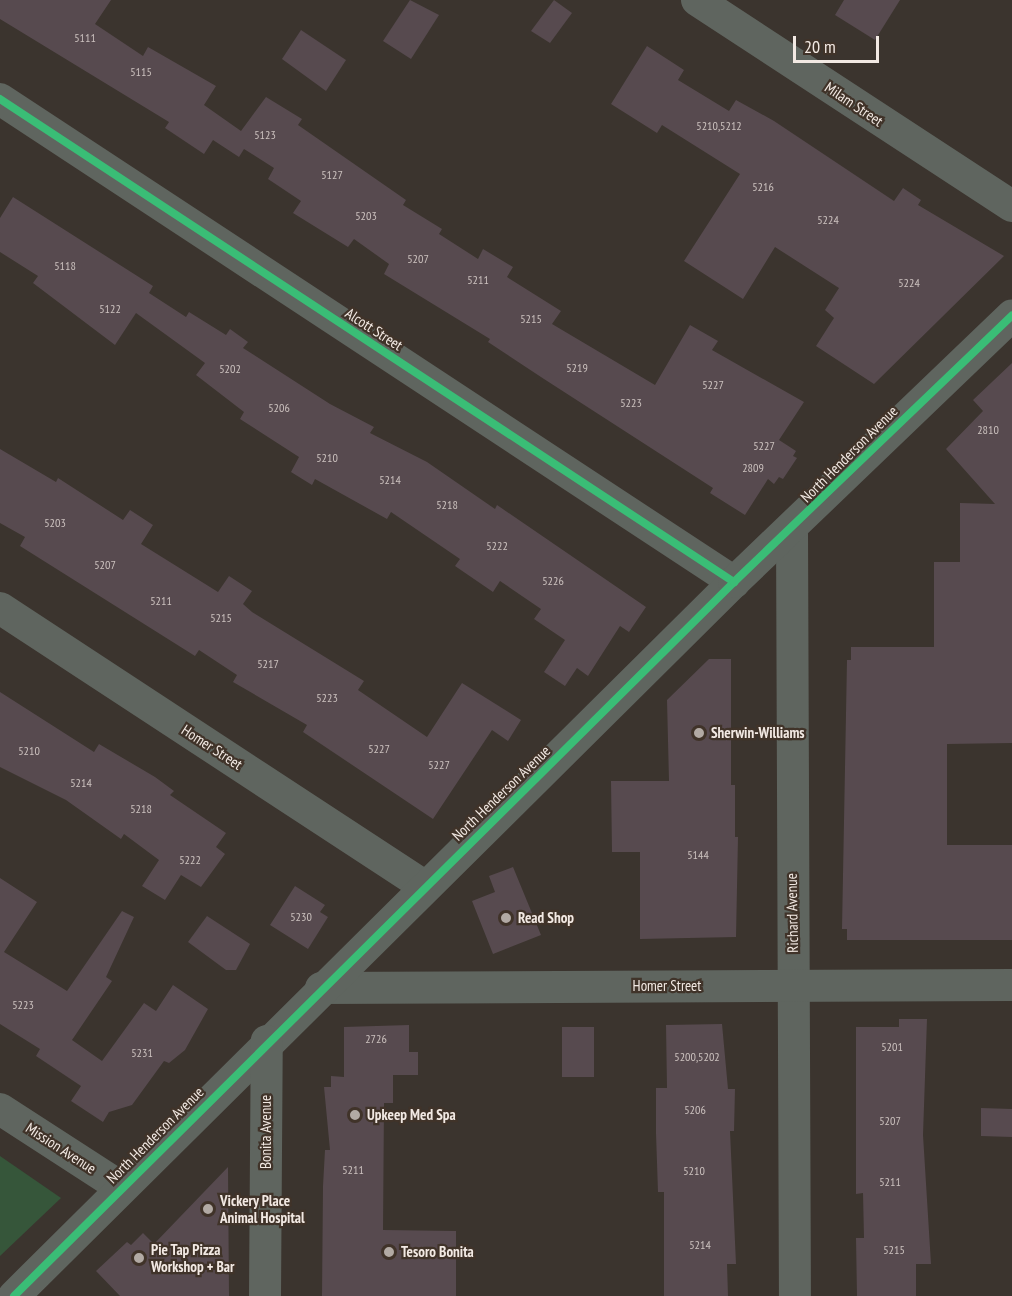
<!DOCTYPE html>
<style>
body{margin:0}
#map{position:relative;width:1012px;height:1296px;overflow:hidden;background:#3b342e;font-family:"PT Sans Narrow",sans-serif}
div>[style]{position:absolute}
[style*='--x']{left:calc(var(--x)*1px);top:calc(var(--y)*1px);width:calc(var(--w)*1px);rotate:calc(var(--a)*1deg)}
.green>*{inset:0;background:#36563a}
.building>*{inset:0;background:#574a4f}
.minor>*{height:32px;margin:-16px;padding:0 16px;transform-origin:16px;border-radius:16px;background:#5f655f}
.cycleway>*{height:8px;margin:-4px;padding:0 4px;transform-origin:4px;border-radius:4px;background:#3abd76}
.dots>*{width:16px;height:16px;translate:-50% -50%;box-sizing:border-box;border:3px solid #403329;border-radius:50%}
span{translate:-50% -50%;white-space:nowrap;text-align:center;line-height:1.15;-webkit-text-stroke:4.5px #403329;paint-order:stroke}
.number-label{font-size:12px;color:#cbc1be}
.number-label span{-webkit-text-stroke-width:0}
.street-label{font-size:15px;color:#f2e9e3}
.poi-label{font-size:15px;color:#f2e9e3;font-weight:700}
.left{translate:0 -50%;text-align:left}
.scale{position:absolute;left:793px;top:36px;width:86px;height:27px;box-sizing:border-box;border:3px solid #f2e9e3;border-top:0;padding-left:8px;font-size:18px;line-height:21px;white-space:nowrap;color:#f2e9e3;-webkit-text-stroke:4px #403329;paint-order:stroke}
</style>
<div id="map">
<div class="green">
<div style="clip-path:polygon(0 1156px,61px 1198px,0 1256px)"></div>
</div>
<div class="building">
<div style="clip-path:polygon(0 0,111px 0,95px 24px,143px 56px,148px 47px,216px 86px,204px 105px,241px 131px,266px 97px,302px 119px,298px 125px,406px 200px,403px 205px,442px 229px,439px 234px,478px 259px,483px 249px,513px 267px,507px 277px,561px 311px,552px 324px,655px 385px,690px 325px,718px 341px,712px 350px,804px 402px,779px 440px,796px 451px,793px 456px,797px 458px,783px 479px,779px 477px,774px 484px,768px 479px,745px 515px,710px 493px,713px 488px,544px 379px,488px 342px,490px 339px,384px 274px,389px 264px,354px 239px,348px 247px,293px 213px,301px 201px,268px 179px,274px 168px,244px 149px,239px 157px,213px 140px,204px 154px,165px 128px,169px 122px,0 19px)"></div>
<div style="clip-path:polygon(410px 0,439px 15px,411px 59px,383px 41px)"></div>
<div style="clip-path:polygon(554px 0,572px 13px,550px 43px,531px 31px)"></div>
<div style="clip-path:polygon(844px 0,900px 0,875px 40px,835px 15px)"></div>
<div style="clip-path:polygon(301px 30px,346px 60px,326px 91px,282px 59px)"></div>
<div style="clip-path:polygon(647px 46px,684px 70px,678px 80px,729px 111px,736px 100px,774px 121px,894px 201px,903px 188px,921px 200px,918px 205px,1004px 256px,874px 384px,816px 346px,834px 318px,825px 310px,839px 288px,775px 247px,743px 299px,684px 261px,740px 174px,662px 125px,657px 133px,611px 104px)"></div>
<div style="clip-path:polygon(13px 197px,153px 286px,149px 293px,186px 317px,189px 312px,226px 335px,230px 329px,248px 342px,243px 348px,330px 404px,374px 427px,370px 433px,427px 462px,495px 509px,497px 505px,646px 607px,629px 632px,620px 626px,588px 676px,577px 668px,565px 686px,544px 672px,565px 640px,534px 619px,541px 609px,500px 581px,493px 592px,455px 566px,460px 559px,391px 512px,387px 519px,315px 479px,312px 485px,291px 472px,299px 457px,240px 419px,244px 412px,196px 375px,205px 363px,136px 313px,115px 345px,33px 283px,38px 276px,0 252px,0 218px)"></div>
<div style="clip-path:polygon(1012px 363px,1012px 743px,947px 744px,947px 845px,1012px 845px,1012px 940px,847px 940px,847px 929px,842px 929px,847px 660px,851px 660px,851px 647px,934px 647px,934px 562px,960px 562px,960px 503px,995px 504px,946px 449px,983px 411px,973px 400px)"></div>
<div style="clip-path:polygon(0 449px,56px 482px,58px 478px,123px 520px,130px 510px,153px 525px,141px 544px,218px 592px,229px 576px,252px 591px,243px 604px,252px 612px,364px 681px,358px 690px,427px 737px,462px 683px,521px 720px,508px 741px,492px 730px,433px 819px,303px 732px,307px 725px,233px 682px,237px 675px,199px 650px,195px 656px,20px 546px,25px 537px,0 523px)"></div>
<div style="clip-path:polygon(709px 659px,731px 659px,731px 785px,735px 785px,735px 837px,738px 837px,736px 937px,640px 939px,640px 852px,612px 852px,611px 781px,669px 781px,667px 700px)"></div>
<div style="clip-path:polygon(0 692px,94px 752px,99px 744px,155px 777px,174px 791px,170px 795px,226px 833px,216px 847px,225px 854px,201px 887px,181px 875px,165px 900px,142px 886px,159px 860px,124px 834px,121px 839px,66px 800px,0 767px)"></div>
<div style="clip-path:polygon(513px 867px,541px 935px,493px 954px,472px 901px,495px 892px,489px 876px)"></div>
<div style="clip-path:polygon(0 878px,37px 902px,4px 952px,67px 991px,122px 911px,134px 917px,106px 977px,112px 981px,72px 1040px,102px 1061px,144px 1003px,156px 1011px,173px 985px,208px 1009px,185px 1050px,169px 1063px,164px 1061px,132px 1105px,109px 1112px,103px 1122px,71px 1101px,81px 1086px,36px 1056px,40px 1049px,0 1024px)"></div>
<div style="clip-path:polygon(295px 886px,325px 905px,320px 912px,328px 917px,308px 949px,270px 925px)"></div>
<div style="clip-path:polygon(207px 916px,250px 944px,236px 970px,226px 970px,188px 942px)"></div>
<div style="clip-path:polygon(899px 1019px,927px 1019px,923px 1135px,931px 1264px,916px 1264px,916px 1296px,857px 1296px,856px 1238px,864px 1238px,863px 1193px,856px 1194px,856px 1027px,899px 1027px)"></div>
<div style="clip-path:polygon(722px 1024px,728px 1089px,735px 1089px,734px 1131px,730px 1131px,736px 1264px,727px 1264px,728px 1296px,664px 1296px,664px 1192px,658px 1192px,656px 1133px,656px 1088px,667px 1088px,666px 1025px)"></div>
<div style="clip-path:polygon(409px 1025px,409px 1052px,418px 1052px,418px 1075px,393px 1075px,393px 1103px,384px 1103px,383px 1230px,456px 1231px,456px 1296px,322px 1296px,323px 1186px,325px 1150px,330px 1150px,324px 1087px,331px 1087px,331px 1076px,344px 1077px,344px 1027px)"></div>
<div style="clip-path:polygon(562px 1027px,594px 1027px,594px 1077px,562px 1077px)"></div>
<div style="clip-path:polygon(981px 1108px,1012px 1109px,1012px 1137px,981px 1136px)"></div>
<div style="clip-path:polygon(228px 1167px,229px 1296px,120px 1296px,96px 1271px,127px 1242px,131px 1245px,143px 1233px,154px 1244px)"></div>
</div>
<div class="minor">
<div style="--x:697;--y:0;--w:376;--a:33.2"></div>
<div style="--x:0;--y:99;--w:879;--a:33.35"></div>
<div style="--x:792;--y:530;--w:766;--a:89.78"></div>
<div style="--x:0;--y:608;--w:507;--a:33.25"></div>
<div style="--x:321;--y:988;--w:691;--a:-0.25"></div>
<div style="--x:0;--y:1109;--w:145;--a:32.9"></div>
<div style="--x:14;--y:1296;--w:1014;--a:-44.76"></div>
<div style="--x:734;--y:582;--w:385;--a:-43.8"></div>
<div style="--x:265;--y:1296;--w:255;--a:-89.6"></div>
</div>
<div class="cycleway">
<div style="--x:0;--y:99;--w:879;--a:33.35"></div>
<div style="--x:14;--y:1296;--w:1014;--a:-44.76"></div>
<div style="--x:734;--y:582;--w:385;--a:-43.8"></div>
</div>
<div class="dots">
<div style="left:699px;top:733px;background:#b2aaa4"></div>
<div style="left:506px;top:918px;background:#b2aaa4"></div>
<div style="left:355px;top:1115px;background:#b2aaa4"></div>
<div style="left:208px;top:1209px;background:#b2aaa4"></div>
<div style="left:389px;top:1252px;background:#b2aaa4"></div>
<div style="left:139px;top:1258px;background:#b2aaa4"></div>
</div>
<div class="number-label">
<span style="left:85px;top:38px">5111</span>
<span style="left:141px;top:72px">5115</span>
<span style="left:719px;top:126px">5210,5212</span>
<span style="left:265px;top:135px">5123</span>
<span style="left:332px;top:175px">5127</span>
<span style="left:763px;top:187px">5216</span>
<span style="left:366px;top:216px">5203</span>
<span style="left:828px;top:220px">5224</span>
<span style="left:418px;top:259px">5207</span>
<span style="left:65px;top:266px">5118</span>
<span style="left:478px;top:280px">5211</span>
<span style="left:909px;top:283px">5224</span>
<span style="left:110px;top:309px">5122</span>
<span style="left:531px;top:319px">5215</span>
<span style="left:577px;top:368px">5219</span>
<span style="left:230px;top:369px">5202</span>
<span style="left:713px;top:385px">5227</span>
<span style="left:631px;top:403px">5223</span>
<span style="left:279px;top:408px">5206</span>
<span style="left:988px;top:430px">2810</span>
<span style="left:764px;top:446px">5227</span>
<span style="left:327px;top:458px">5210</span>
<span style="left:753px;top:468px">2809</span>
<span style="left:390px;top:480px">5214</span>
<span style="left:447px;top:505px">5218</span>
<span style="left:55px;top:523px">5203</span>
<span style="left:497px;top:546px">5222</span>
<span style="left:105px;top:565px">5207</span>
<span style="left:553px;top:581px">5226</span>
<span style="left:161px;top:601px">5211</span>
<span style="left:221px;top:618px">5215</span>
<span style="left:268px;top:664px">5217</span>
<span style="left:327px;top:698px">5223</span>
<span style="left:379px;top:749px">5227</span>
<span style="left:29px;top:751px">5210</span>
<span style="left:439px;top:765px">5227</span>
<span style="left:81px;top:783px">5214</span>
<span style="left:141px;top:809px">5218</span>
<span style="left:698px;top:855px">5144</span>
<span style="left:190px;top:860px">5222</span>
<span style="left:301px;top:917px">5230</span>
<span style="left:23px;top:1005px">5223</span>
<span style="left:376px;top:1039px">2726</span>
<span style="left:892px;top:1047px">5201</span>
<span style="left:142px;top:1053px">5231</span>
<span style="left:697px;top:1057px">5200,5202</span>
<span style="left:695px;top:1110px">5206</span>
<span style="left:890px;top:1121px">5207</span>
<span style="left:353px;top:1170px">5211</span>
<span style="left:694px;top:1171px">5210</span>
<span style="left:890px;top:1182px">5211</span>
<span style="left:700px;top:1245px">5214</span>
<span style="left:894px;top:1250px">5215</span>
</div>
<div class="street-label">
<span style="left:854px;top:104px;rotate:34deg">Milam Street</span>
<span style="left:374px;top:329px;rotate:33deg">Alcott Street</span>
<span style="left:849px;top:454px;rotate:-45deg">North Henderson Avenue</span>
<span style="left:212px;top:747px;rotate:33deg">Homer Street</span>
<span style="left:501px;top:793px;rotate:-44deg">North Henderson Avenue</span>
<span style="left:792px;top:913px;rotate:-91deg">Richard Avenue</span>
<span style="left:667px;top:986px">Homer Street</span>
<span style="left:266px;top:1132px;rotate:-90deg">Bonita Avenue</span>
<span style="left:155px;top:1135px;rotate:-45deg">North Henderson Avenue</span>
<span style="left:61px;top:1148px;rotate:33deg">Mission Avenue</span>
</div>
<div class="poi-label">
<span class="left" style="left:711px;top:733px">Sherwin-Williams</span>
<span class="left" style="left:518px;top:918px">Read Shop</span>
<span class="left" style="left:367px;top:1115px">Upkeep Med Spa</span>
<span class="left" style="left:220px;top:1209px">Vickery Place<br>Animal Hospital</span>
<span class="left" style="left:151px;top:1258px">Pie Tap Pizza<br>Workshop + Bar</span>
<span class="left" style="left:401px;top:1252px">Tesoro Bonita</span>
</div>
<div class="scale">20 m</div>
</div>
